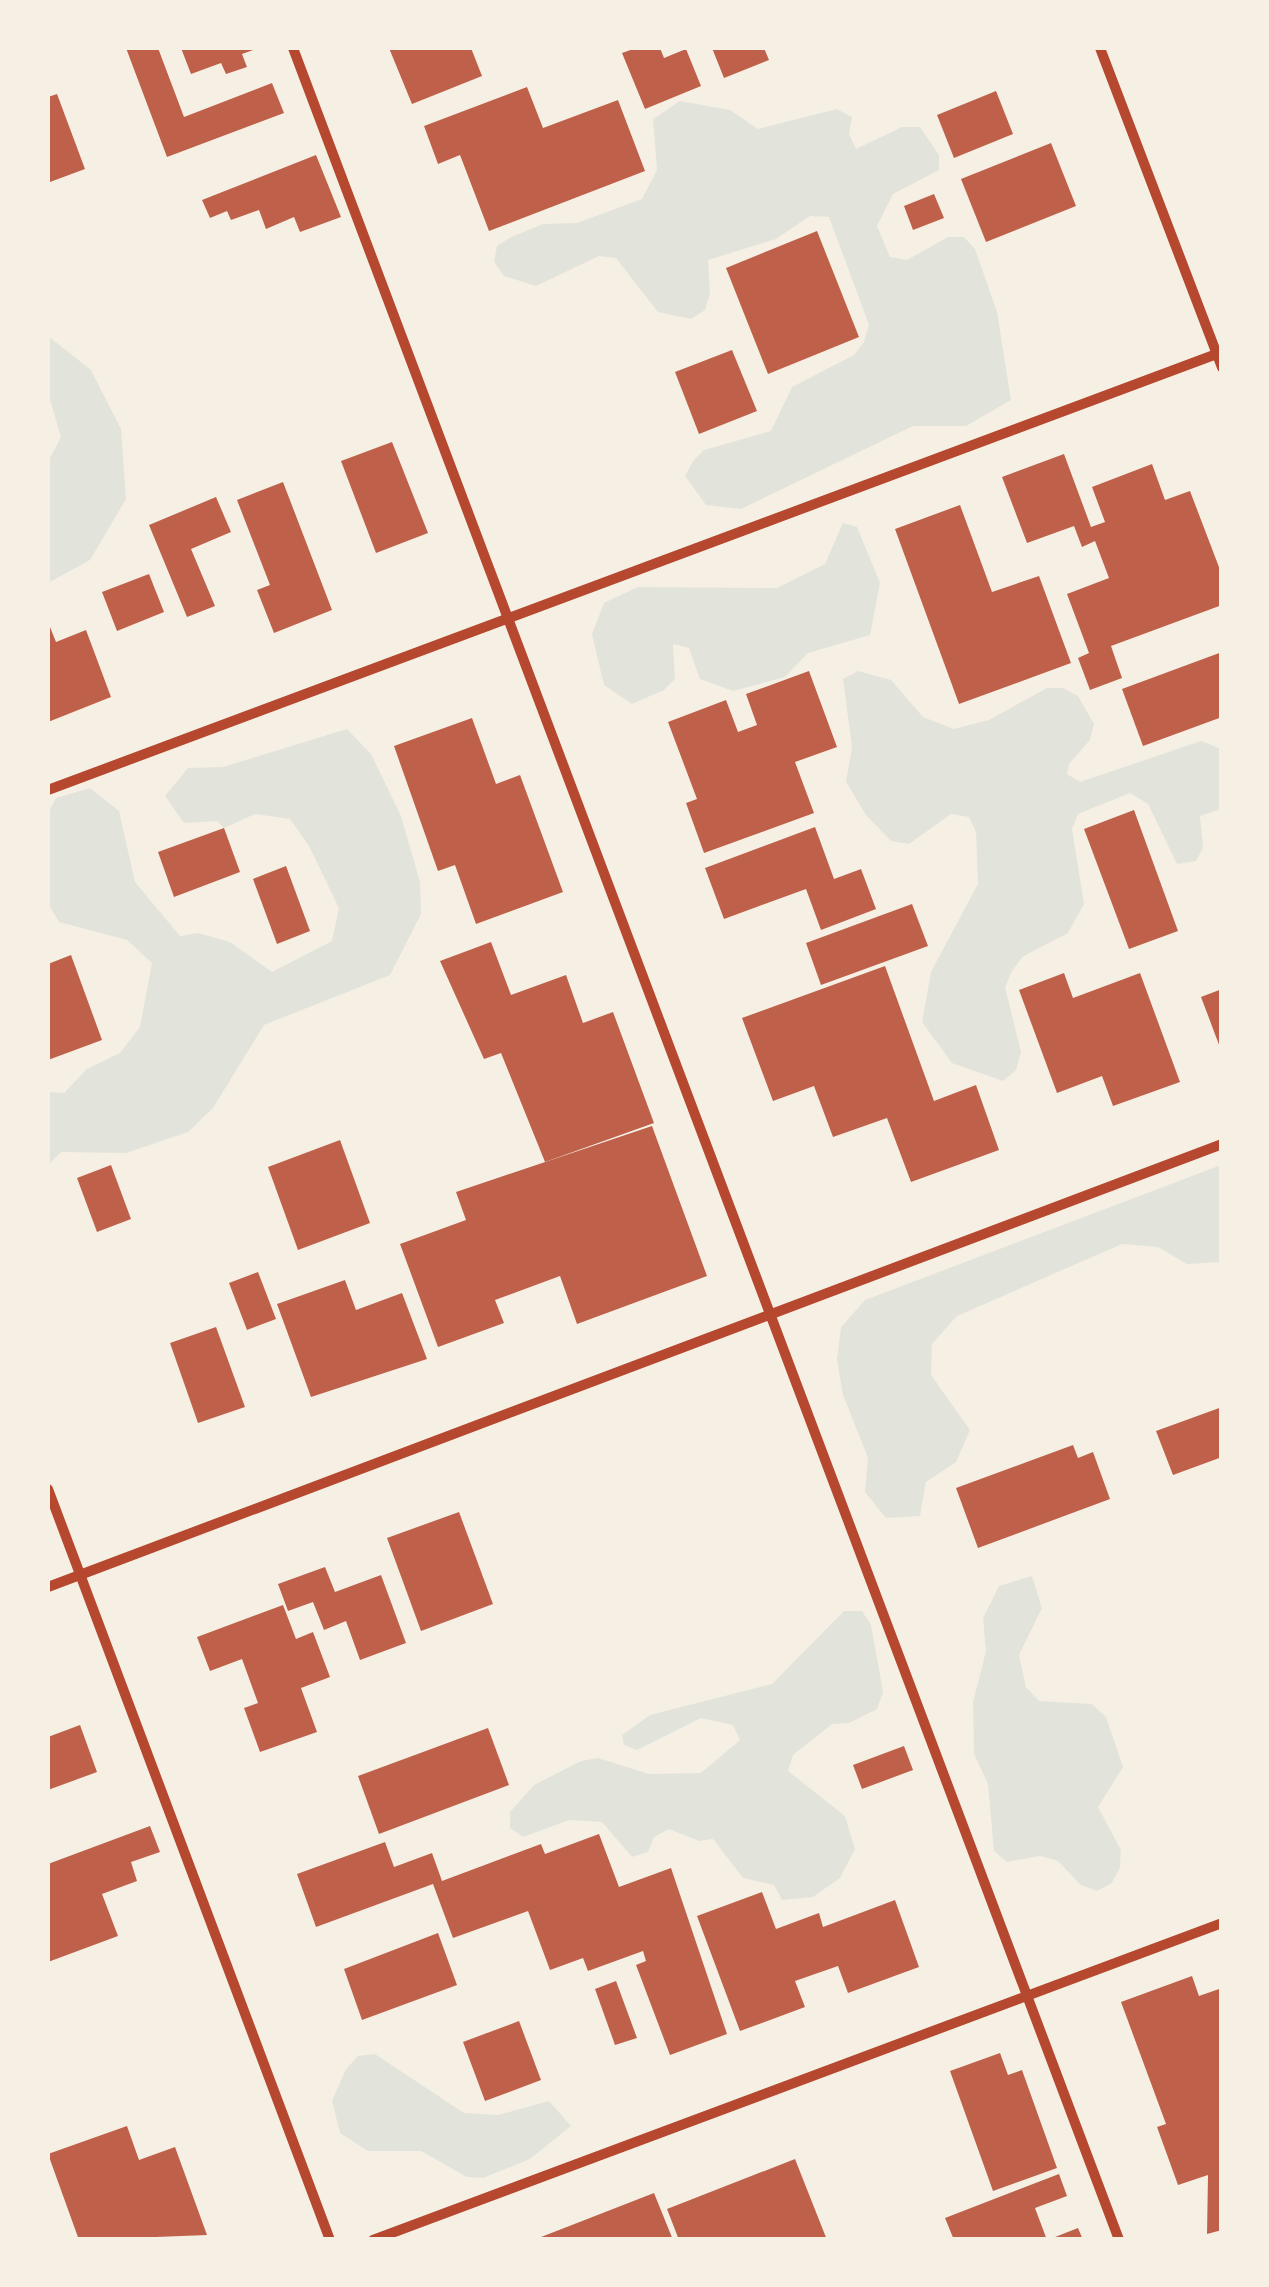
<!DOCTYPE html>
<style>
body{margin:0}
#map{position:relative;width:1269px;height:2287px;overflow:hidden;background:#f6efe4;font-family:Roboto,sans-serif}
div>[style]{position:absolute}
[style*='--x']{left:calc(var(--x)*1px);top:calc(var(--y)*1px);width:calc(var(--w)*1px);rotate:calc(var(--a)*1deg)}
.green>*{inset:0;background:#e2e4dc}
.building>*{inset:0;background:#bf614a}
.minor>*{height:10px;margin:-5px;padding:0 5px;transform-origin:5px;border-radius:5px;background:#b5482f}
span{translate:-50% -50%;white-space:nowrap;text-align:center;line-height:1.15;-webkit-text-stroke:9px #f6efe4;paint-order:stroke}
.frame{position:absolute;inset:0;border:50px solid #f6efe4;pointer-events:none}
</style>
<div id="map">
<div class="green">
<div style="clip-path:polygon(680px 101px,730px 110px,758px 129px,837px 109px,852px 117px,849px 134px,856px 149px,902px 127px,920px 127px,939px 155px,939px 170px,893px 194px,877px 226px,890px 257px,907px 260px,948px 237px,964px 237px,975px 249px,997px 312px,1011px 400px,966px 426px,913px 426px,741px 509px,706px 505px,685px 476px,693px 461px,704px 450px,771px 431px,792px 387px,854px 355px,864px 342px,869px 325px,829px 217px,810px 216px,776px 239px,708px 260px,710px 293px,705px 310px,691px 319px,658px 312px,616px 258px,599px 256px,536px 286px,504px 276px,494px 262px,497px 246px,511px 237px,543px 224px,577px 223px,642px 199px,657px 170px,653px 119px)"></div>
<div style="clip-path:polygon(48px 336px,91px 370px,121px 429px,126px 499px,90px 560px,48px 583px,48px 462px,61px 437px,48px 393px)"></div>
<div style="clip-path:polygon(843px 523px,857px 527px,880px 583px,870px 635px,808px 653px,785px 677px,733px 691px,700px 679px,689px 648px,673px 644px,675px 679px,664px 690px,632px 704px,604px 685px,592px 634px,604px 603px,638px 587px,777px 588px,825px 564px)"></div>
<div style="clip-path:polygon(858px 671px,891px 680px,923px 717px,954px 729px,989px 720px,1047px 688px,1063px 688px,1078px 696px,1094px 724px,1090px 740px,1069px 764px,1067px 774px,1080px 782px,1201px 741px,1221px 749px,1221px 809px,1200px 816px,1203px 848px,1196px 861px,1177px 864px,1148px 804px,1130px 793px,1078px 814px,1072px 829px,1084px 904px,1068px 933px,1022px 957px,1012px 971px,1005px 987px,1021px 1052px,1016px 1070px,1003px 1081px,952px 1063px,922px 1022px,931px 972px,978px 884px,976px 832px,969px 817px,951px 814px,909px 844px,891px 841px,866px 815px,846px 782px,852px 747px,843px 679px)"></div>
<div style="clip-path:polygon(347px 729px,371px 754px,401px 816px,420px 882px,421px 914px,390px 975px,264px 1025px,213px 1108px,188px 1132px,126px 1153px,61px 1152px,48px 1165px,48px 1092px,64px 1093px,87px 1069px,120px 1053px,140px 1027px,152px 963px,127px 940px,59px 922px,48px 903px,48px 813px,56px 798px,90px 788px,119px 811px,135px 882px,180px 936px,198px 933px,230px 942px,272px 972px,332px 941px,339px 908px,309px 846px,290px 819px,255px 814px,224px 828px,217px 821px,184px 823px,165px 796px,188px 768px,223px 767px)"></div>
<div style="clip-path:polygon(1221px 1165px,1221px 1262px,1187px 1264px,1158px 1247px,1122px 1244px,957px 1316px,932px 1344px,931px 1375px,970px 1430px,956px 1462px,926px 1482px,920px 1516px,886px 1518px,865px 1492px,868px 1458px,843px 1395px,837px 1360px,841px 1327px,865px 1300px)"></div>
<div style="clip-path:polygon(1032px 1576px,1042px 1608px,1019px 1655px,1026px 1687px,1039px 1701px,1092px 1704px,1106px 1717px,1123px 1767px,1098px 1807px,1121px 1850px,1120px 1867px,1112px 1883px,1097px 1891px,1081px 1885px,1058px 1861px,1040px 1856px,1007px 1862px,994px 1851px,988px 1784px,974px 1754px,973px 1702px,986px 1651px,983px 1618px,999px 1586px)"></div>
<div style="clip-path:polygon(844px 1611px,862px 1611px,871px 1625px,883px 1692px,877px 1709px,849px 1723px,832px 1724px,793px 1755px,788px 1771px,845px 1816px,855px 1849px,840px 1878px,813px 1897px,782px 1900px,774px 1885px,743px 1878px,713px 1839px,699px 1841px,669px 1829px,654px 1837px,648px 1852px,632px 1857px,602px 1822px,569px 1820px,523px 1837px,510px 1828px,510px 1812px,534px 1785px,581px 1761px,598px 1758px,649px 1774px,701px 1773px,740px 1740px,733px 1725px,701px 1718px,637px 1750px,624px 1745px,622px 1735px,650px 1715px,772px 1684px)"></div>
<div style="clip-path:polygon(375px 2054px,464px 2113px,498px 2115px,549px 2101px,571px 2126px,530px 2159px,483px 2178px,467px 2177px,421px 2151px,368px 2151px,340px 2133px,332px 2101px,346px 2069px,358px 2056px)"></div>
</div>
<div class="building">
<div style="clip-path:polygon(126px 48px,158px 48px,184px 117px,272px 83px,284px 113px,167px 157px)"></div>
<div style="clip-path:polygon(181px 48px,259px 48px,242px 54px,247px 67px,226px 74px,221px 63px,191px 74px)"></div>
<div style="clip-path:polygon(389px 48px,471px 48px,482px 76px,412px 104px)"></div>
<div style="clip-path:polygon(636px 48px,660px 48px,664px 58px,686px 49px,701px 86px,645px 109px,622px 53px)"></div>
<div style="clip-path:polygon(712px 48px,764px 48px,769px 60px,724px 78px)"></div>
<div style="clip-path:polygon(527px 87px,543px 128px,618px 100px,645px 171px,489px 231px,460px 155px,438px 164px,424px 126px)"></div>
<div style="clip-path:polygon(996px 91px,1013px 134px,954px 158px,937px 115px)"></div>
<div style="clip-path:polygon(57px 94px,85px 169px,50px 182px,48px 97px)"></div>
<div style="clip-path:polygon(1051px 143px,1076px 206px,986px 242px,961px 179px)"></div>
<div style="clip-path:polygon(316px 155px,341px 217px,300px 232px,294px 217px,266px 229px,259px 210px,231px 220px,227px 211px,210px 218px,202px 200px)"></div>
<div style="clip-path:polygon(934px 194px,944px 218px,913px 230px,904px 206px)"></div>
<div style="clip-path:polygon(817px 231px,859px 337px,768px 374px,726px 268px)"></div>
<div style="clip-path:polygon(732px 350px,757px 411px,699px 434px,675px 372px)"></div>
<div style="clip-path:polygon(392px 442px,428px 533px,376px 553px,341px 461px)"></div>
<div style="clip-path:polygon(1064px 454px,1091px 527px,1105px 522px,1092px 487px,1152px 464px,1165px 500px,1190px 491px,1222px 575px,1222px 605px,1111px 646px,1122px 678px,1090px 690px,1078px 658px,1089px 653px,1067px 594px,1109px 578px,1095px 541px,1082px 547px,1074px 526px,1027px 543px,1002px 477px)"></div>
<div style="clip-path:polygon(283px 482px,332px 610px,274px 633px,257px 590px,270px 585px,237px 500px)"></div>
<div style="clip-path:polygon(216px 497px,231px 532px,191px 549px,215px 606px,187px 617px,149px 525px)"></div>
<div style="clip-path:polygon(960px 505px,992px 592px,1039px 576px,1071px 663px,959px 704px,895px 529px)"></div>
<div style="clip-path:polygon(149px 574px,164px 612px,117px 631px,102px 592px)"></div>
<div style="clip-path:polygon(48px 622px,56px 642px,86px 630px,111px 697px,48px 722px)"></div>
<div style="clip-path:polygon(1222px 652px,1222px 717px,1143px 746px,1122px 689px)"></div>
<div style="clip-path:polygon(809px 671px,837px 747px,795px 762px,814px 813px,704px 853px,686px 803px,697px 799px,668px 722px,726px 700px,738px 732px,757px 725px,746px 694px)"></div>
<div style="clip-path:polygon(472px 718px,496px 784px,520px 775px,563px 892px,476px 924px,455px 865px,438px 871px,394px 746px)"></div>
<div style="clip-path:polygon(1134px 810px,1178px 931px,1129px 949px,1084px 829px)"></div>
<div style="clip-path:polygon(815px 827px,834px 879px,861px 869px,876px 909px,821px 930px,806px 889px,724px 919px,705px 868px)"></div>
<div style="clip-path:polygon(224px 828px,240px 872px,174px 897px,158px 852px)"></div>
<div style="clip-path:polygon(286px 866px,310px 931px,277px 944px,253px 879px)"></div>
<div style="clip-path:polygon(912px 904px,928px 946px,821px 985px,806px 943px)"></div>
<div style="clip-path:polygon(491px 942px,511px 995px,566px 975px,583px 1023px,613px 1012px,654px 1123px,545px 1162px,501px 1053px,484px 1059px,440px 961px)"></div>
<div style="clip-path:polygon(71px 955px,102px 1040px,48px 1060px,48px 964px)"></div>
<div style="clip-path:polygon(885px 966px,934px 1101px,976px 1085px,999px 1150px,911px 1182px,887px 1118px,833px 1137px,814px 1086px,773px 1101px,742px 1018px)"></div>
<div style="clip-path:polygon(1064px 973px,1073px 998px,1140px 973px,1180px 1082px,1113px 1106px,1102px 1076px,1057px 1093px,1019px 990px)"></div>
<div style="clip-path:polygon(1222px 989px,1222px 1050px,1221px 1050px,1201px 997px)"></div>
<div style="clip-path:polygon(652px 1126px,707px 1276px,577px 1324px,560px 1276px,495px 1300px,504px 1323px,438px 1347px,400px 1244px,466px 1220px,456px 1192px)"></div>
<div style="clip-path:polygon(340px 1140px,370px 1223px,298px 1250px,268px 1167px)"></div>
<div style="clip-path:polygon(111px 1165px,131px 1219px,97px 1232px,77px 1178px)"></div>
<div style="clip-path:polygon(258px 1272px,276px 1319px,247px 1330px,229px 1283px)"></div>
<div style="clip-path:polygon(345px 1280px,356px 1310px,402px 1293px,427px 1359px,311px 1397px,277px 1304px)"></div>
<div style="clip-path:polygon(216px 1327px,245px 1407px,198px 1423px,170px 1343px)"></div>
<div style="clip-path:polygon(1222px 1407px,1222px 1457px,1173px 1475px,1156px 1431px)"></div>
<div style="clip-path:polygon(1073px 1445px,1078px 1458px,1093px 1452px,1110px 1499px,978px 1548px,956px 1488px)"></div>
<div style="clip-path:polygon(459px 1512px,493px 1604px,421px 1631px,387px 1538px)"></div>
<div style="clip-path:polygon(325px 1567px,335px 1592px,381px 1575px,406px 1643px,360px 1660px,346px 1621px,324px 1630px,313px 1602px,288px 1611px,278px 1584px)"></div>
<div style="clip-path:polygon(283px 1605px,296px 1639px,313px 1632px,330px 1677px,301px 1688px,317px 1732px,260px 1752px,244px 1708px,258px 1703px,242px 1659px,210px 1671px,197px 1637px)"></div>
<div style="clip-path:polygon(80px 1725px,97px 1772px,48px 1790px,48px 1737px)"></div>
<div style="clip-path:polygon(488px 1728px,509px 1785px,379px 1834px,358px 1776px)"></div>
<div style="clip-path:polygon(904px 1746px,913px 1770px,862px 1789px,853px 1765px)"></div>
<div style="clip-path:polygon(150px 1826px,160px 1852px,131px 1862px,137px 1881px,102px 1894px,118px 1936px,48px 1962px,48px 1864px)"></div>
<div style="clip-path:polygon(599px 1834px,619px 1887px,671px 1868px,727px 2034px,670px 2055px,636px 1965px,646px 1961px,643px 1951px,588px 1971px,583px 1958px,550px 1970px,528px 1911px,453px 1938px,433px 1884px,316px 1927px,297px 1874px,385px 1842px,394px 1867px,432px 1853px,442px 1881px,541px 1844px,545px 1854px)"></div>
<div style="clip-path:polygon(762px 1892px,776px 1929px,819px 1913px,823px 1927px,895px 1900px,919px 1967px,848px 1993px,838px 1966px,795px 1981px,805px 2007px,740px 2031px,697px 1916px)"></div>
<div style="clip-path:polygon(438px 1933px,457px 1985px,362px 2020px,344px 1969px)"></div>
<div style="clip-path:polygon(1192px 1976px,1199px 1996px,1222px 1988px,1222px 2230px,1207px 2234px,1208px 2175px,1178px 2185px,1157px 2127px,1166px 2124px,1121px 2002px)"></div>
<div style="clip-path:polygon(616px 1981px,637px 2038px,615px 2045px,595px 1989px)"></div>
<div style="clip-path:polygon(519px 2021px,541px 2080px,485px 2101px,463px 2042px)"></div>
<div style="clip-path:polygon(1000px 2053px,1008px 2075px,1022px 2070px,1057px 2168px,993px 2191px,950px 2071px)"></div>
<div style="clip-path:polygon(127px 2126px,139px 2160px,175px 2147px,207px 2235px,79px 2240px,48px 2154px)"></div>
<div style="clip-path:polygon(795px 2159px,827px 2240px,679px 2240px,667px 2209px)"></div>
<div style="clip-path:polygon(1059px 2174px,1067px 2196px,1035px 2208px,1047px 2240px,954px 2240px,945px 2218px)"></div>
<div style="clip-path:polygon(654px 2193px,673px 2240px,536px 2240px,536px 2239px)"></div>
<div style="clip-path:polygon(1078px 2228px,1083px 2240px,1050px 2240px,1050px 2239px)"></div>
</div>
<div class="minor">
<div style="--x:293;--y:48;--w:2342;--a:69.35"></div>
<div style="--x:1100;--y:48;--w:342;--a:69.1"></div>
<div style="--x:48;--y:790;--w:1253;--a:-20.46"></div>
<div style="--x:48;--y:1489;--w:802;--a:69.42"></div>
<div style="--x:48;--y:1587;--w:1255;--a:-20.67"></div>
<div style="--x:373;--y:2240;--w:906;--a:-20.47"></div>
</div>
<div class="frame"></div>
</div>
